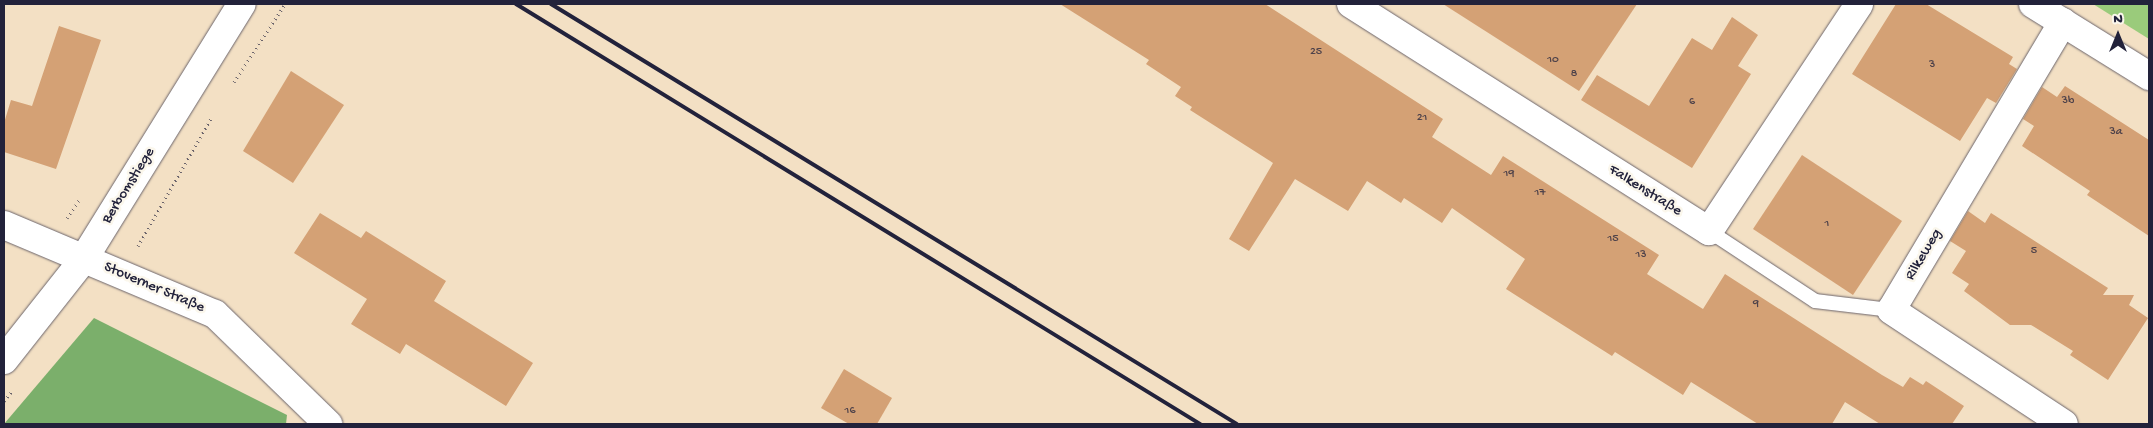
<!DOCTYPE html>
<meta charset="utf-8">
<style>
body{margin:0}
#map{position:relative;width:2153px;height:428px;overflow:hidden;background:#f3e0c4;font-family:"Gochi Hand",sans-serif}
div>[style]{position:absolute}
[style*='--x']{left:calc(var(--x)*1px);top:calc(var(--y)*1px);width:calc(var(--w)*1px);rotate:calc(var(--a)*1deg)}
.green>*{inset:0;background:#9acb7b}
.forest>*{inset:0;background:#7baf6b}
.building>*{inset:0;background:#d4a175}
.path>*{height:3px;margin-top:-1.5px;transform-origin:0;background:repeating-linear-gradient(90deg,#6b646b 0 1px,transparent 0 5px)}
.roads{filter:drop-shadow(0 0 1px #6b646b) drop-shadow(0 0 1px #6b646b)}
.lane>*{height:14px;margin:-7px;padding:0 7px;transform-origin:7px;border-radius:7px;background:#fff}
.street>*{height:28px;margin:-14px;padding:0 14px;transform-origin:14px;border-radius:14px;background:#fff}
.rail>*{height:4px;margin:-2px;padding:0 2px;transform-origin:2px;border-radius:2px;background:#22223b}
span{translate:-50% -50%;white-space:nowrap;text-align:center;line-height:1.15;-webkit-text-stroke:5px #fbf7ec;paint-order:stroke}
.number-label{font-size:12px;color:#4e424a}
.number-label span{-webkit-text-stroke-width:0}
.street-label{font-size:15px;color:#22223b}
.frame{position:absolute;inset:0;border:5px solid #22223b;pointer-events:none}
.north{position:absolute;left:2093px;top:10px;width:50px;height:50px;-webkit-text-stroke:4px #fbf7ec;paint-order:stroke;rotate:0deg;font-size:14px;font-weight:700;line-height:20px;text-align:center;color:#22223b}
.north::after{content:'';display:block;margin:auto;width:18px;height:22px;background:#22223b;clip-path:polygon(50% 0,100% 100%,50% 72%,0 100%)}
</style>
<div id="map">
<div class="green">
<div style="clip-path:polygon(2093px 4px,2149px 4px,2149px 39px)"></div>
</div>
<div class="forest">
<div style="clip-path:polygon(94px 318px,287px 415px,286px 424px,4px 424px)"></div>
</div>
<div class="building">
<div style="clip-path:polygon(1060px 4px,1265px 4px,1443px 119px,1432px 137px,1491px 175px,1503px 156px,1659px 255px,1647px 274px,1703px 309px,1725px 274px,1882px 375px,1903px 387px,1910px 377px,1923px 385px,1926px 381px,1964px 406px,1952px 424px,1880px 424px,1845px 402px,1832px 424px,1758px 424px,1691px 382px,1683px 395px,1615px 352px,1612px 356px,1506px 289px,1525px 259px,1452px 208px,1442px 223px,1404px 198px,1401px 203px,1367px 181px,1348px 211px,1295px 179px,1249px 251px,1229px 239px,1273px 163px,1190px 110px,1192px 107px,1175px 96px,1181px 87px,1146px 64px,1149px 60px)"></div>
<div style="clip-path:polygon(1443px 4px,1637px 4px,1579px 91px)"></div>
<div style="clip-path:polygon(1896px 4px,1926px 4px,2013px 57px,2009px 64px,2017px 69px,1996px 103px,1987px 98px,1960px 141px,1852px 74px)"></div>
<div style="clip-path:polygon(1732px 17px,1758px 35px,1738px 66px,1751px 74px,1692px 168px,1581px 100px,1597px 75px,1649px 106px,1692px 38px,1712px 50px)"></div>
<div style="clip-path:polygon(59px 26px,101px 40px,56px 169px,4px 152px,4px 123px,11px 100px,32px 106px)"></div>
<div style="clip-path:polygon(291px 71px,344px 105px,293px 183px,243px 151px)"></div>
<div style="clip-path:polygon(2065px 86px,2149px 140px,2149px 236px,2087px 195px,2090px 191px,2022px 146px,2034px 126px,2023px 119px,2042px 87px,2057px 97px)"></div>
<div style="clip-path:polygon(1802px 155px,1902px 221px,1853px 295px,1753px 229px)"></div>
<div style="clip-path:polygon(1968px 211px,1985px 223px,1991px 213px,2108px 288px,2103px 295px,2134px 295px,2129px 305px,2148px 318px,2108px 380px,2070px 355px,2073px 351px,2031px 325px,2010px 325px,1964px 291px,1969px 284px,1952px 273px,1966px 251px,1950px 241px)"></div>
<div style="clip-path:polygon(320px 213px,361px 238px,366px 231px,446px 281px,434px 301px,533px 363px,506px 406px,406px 344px,400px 354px,351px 324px,367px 299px,294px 253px)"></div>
<div style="clip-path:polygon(844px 369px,892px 398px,877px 424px,849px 424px,821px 408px)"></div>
</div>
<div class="path">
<div style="--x:234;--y:82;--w:93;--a:-56.8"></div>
<div style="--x:67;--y:218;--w:23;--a:-56"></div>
<div style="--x:138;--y:246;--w:149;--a:-60.2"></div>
<div style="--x:4;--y:401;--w:14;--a:-51"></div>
</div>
<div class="roads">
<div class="lane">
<div style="--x:1709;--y:231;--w:127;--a:33.4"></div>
<div style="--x:1815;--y:301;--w:77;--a:6.8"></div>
</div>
<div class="street">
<div style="--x:1351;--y:4;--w:424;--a:32.4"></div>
<div style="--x:1709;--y:231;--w:272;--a:-56.5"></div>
<div style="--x:2033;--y:4;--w:137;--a:31.8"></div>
<div style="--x:2063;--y:22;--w:335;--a:120.8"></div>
<div style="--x:1891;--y:310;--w:207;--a:33.4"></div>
<div style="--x:4;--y:225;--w:229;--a:22.9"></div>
<div style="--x:215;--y:314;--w:158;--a:44.2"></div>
<div style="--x:4;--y:360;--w:127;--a:-51.7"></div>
<div style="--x:83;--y:260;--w:301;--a:-58.2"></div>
</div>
</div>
<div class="rail">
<div style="--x:516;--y:4;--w:803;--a:31.55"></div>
<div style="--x:551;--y:4;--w:804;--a:31.48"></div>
</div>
<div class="number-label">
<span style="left:1316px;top:53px">25</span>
<span style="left:1553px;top:61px">10</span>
<span style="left:1932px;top:66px">3</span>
<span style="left:1574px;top:75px">8</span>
<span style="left:2068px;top:102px">3b</span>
<span style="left:1692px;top:103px">6</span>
<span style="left:1422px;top:119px">21</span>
<span style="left:2116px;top:133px">3a</span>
<span style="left:1509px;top:175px">19</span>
<span style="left:1540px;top:194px">17</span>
<span style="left:1827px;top:225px">1</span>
<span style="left:1613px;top:240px">15</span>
<span style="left:2034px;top:252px">5</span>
<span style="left:1641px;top:256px">13</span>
<span style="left:1756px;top:305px">9</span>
<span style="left:850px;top:412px">16</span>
</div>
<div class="street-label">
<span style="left:129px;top:186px;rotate:-58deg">Berbomstiege</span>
<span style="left:1645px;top:191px;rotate:32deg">Falkenstraße</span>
<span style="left:1924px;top:255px;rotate:-59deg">Rilkeweg</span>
<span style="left:154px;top:288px;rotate:23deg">Stoverner Straße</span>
</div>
<div class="frame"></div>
<div class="north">N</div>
</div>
